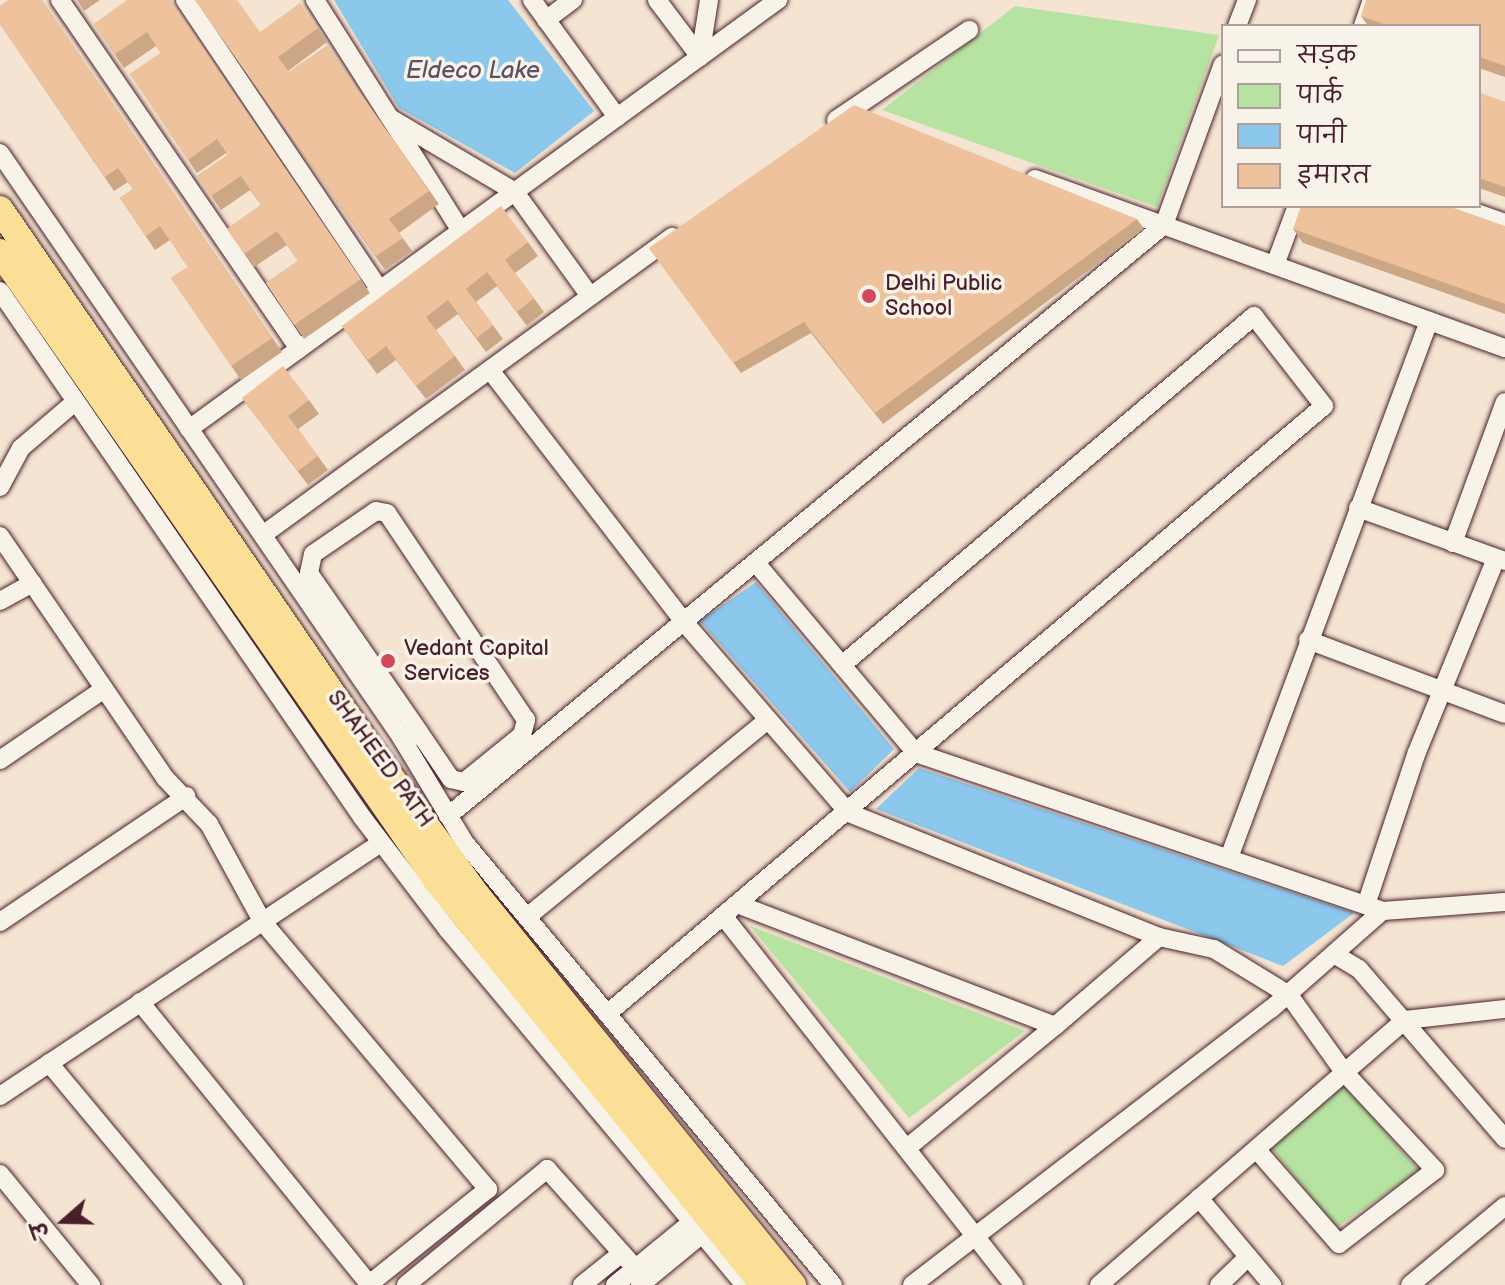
<!DOCTYPE html>
<meta charset="utf-8">
<style>
body{margin:0}
#map{position:relative;width:1505px;height:1285px;overflow:hidden;background:#f4e4d1;font-family:"Balsamiq Sans","Playpen Sans Deva",sans-serif}
div>[style]{position:absolute}
[style*='--x']{left:calc(var(--x)*1px);top:calc(var(--y)*1px);width:calc(var(--w)*1px);rotate:calc(var(--a)*1deg)}
.green>*{inset:0;background:#b6e3a1}
.water>*{inset:0;background:#8cc7ec}
.roads{filter:drop-shadow(0 0 2px #4a1f2b) drop-shadow(0 0 2px #4a1f2b)}
.minor>*{height:18px;margin:-9px;padding:0 9px;transform-origin:9px;border-radius:9px;background:#f7f3e8}
.highway>*{height:26px;margin:-13px;padding:0 13px;transform-origin:13px;border-radius:13px;background:#fbdf96}
.wall>*{inset:0;background:#cca786}
.building>*{inset:0;background:#edc29c}
.dots>*{width:22px;height:22px;translate:-50% -50%;box-sizing:border-box;border:4px solid #f7f3e8;border-radius:50%}
span{translate:-50% -50%;white-space:nowrap;text-align:center;line-height:1.15;-webkit-text-stroke:7px #f7f3e8;paint-order:stroke}
.poi-label{font-size:22px;color:#4a1f2b}
.left{translate:0 -50%;text-align:left}
.street-label{font-size:22px;color:#4a1f2b}
.water-label{font-size:24px;color:#5e5165;font-style:italic}
.legend{position:absolute;left:1221px;top:24px;width:260px;height:184px;box-sizing:border-box;background:#f7f3e8;border:2px solid #b29e9c;margin:0;padding:10px 14px;list-style:none;font-size:24px;color:#4a1f2b}
.legend li{display:flex;align-items:center;gap:16px;height:40px}
.legend b{width:40px;border:2px solid #b29e9c}
.north{position:absolute;left:24px;top:1181px;width:80px;height:80px;-webkit-text-stroke:6px #f7f3e8;paint-order:stroke;rotate:250deg;font-size:22px;font-weight:700;line-height:32px;text-align:center;color:#4a1f2b}
.north::after{content:'';display:block;margin:auto;width:28px;height:36px;background:#4a1f2b;clip-path:polygon(50% 0,100% 100%,50% 72%,0 100%)}
</style>
<div id="map">
<div class="green">
<div style="clip-path:polygon(1015px 6px,1219px 35px,1157px 207px,882px 110px)"></div>
<div style="clip-path:polygon(750px 926px,1025px 1031px,909px 1118px)"></div>
<div style="clip-path:polygon(1338px 1078px,1419px 1171px,1337px 1227px,1272px 1149px)"></div>
</div>
<div class="water">
<div style="clip-path:polygon(334px 0,508px 0,594px 111px,515px 173px,399px 108px)"></div>
<div style="clip-path:polygon(756px 582px,894px 749px,850px 792px,700px 621px)"></div>
<div style="clip-path:polygon(919px 768px,1354px 913px,1283px 966px,876px 809px)"></div>
</div>
<div class="roads">
<div class="minor">
<div style="--x:60;--y:0;--w:423;--a:55.6"></div>
<div style="--x:185;--y:0;--w:349;--a:56.1"></div>
<div style="--x:315;--y:0;--w:140;--a:57.6"></div>
<div style="--x:390;--y:118;--w:145;--a:30.6"></div>
<div style="--x:515;--y:192;--w:128;--a:54.2"></div>
<div style="--x:532;--y:0;--w:145;--a:54"></div>
<div style="--x:657;--y:0;--w:71;--a:53"></div>
<div style="--x:700;--y:57;--w:58;--a:-81"></div>
<div style="--x:546;--y:20;--w:34;--a:-37"></div>
<div style="--x:1237;--y:26;--w:28;--a:-69"></div>
<div style="--x:1363;--y:26;--w:28;--a:-71"></div>
<div style="--x:836;--y:120;--w:161;--a:-34.1"></div>
<div style="--x:392;--y:121;--w:130;--a:57.9"></div>
<div style="--x:0;--y:153;--w:708;--a:55.52"></div>
<div style="--x:401;--y:737;--w:124;--a:58.9"></div>
<div style="--x:465;--y:843;--w:575;--a:50.22"></div>
<div style="--x:1035;--y:179;--w:499;--a:19.8"></div>
<div style="--x:1457;--y:206;--w:51;--a:19.5"></div>
<div style="--x:1275;--y:265;--w:63;--a:-69.6"></div>
<div style="--x:0;--y:291;--w:639;--a:55.46"></div>
<div style="--x:362;--y:817;--w:142;--a:52.7"></div>
<div style="--x:448;--y:930;--w:463;--a:50.1"></div>
<div style="--x:490;--y:370;--w:318;--a:52.4"></div>
<div style="--x:684;--y:622;--w:252;--a:49.2"></div>
<div style="--x:849;--y:813;--w:334;--a:21.8"></div>
<div style="--x:1159;--y:937;--w:137;--a:139.4"></div>
<div style="--x:1055;--y:1026;--w:338;--a:-159"></div>
<div style="--x:189;--y:429;--w:729;--a:-36.07"></div>
<div style="--x:0;--y:487;--w:44;--a:-61.7"></div>
<div style="--x:21;--y:448;--w:72;--a:-40.5"></div>
<div style="--x:1358;--y:508;--w:156;--a:19.8"></div>
<div style="--x:264;--y:534;--w:505;--a:-36.05"></div>
<div style="--x:0;--y:536;--w:293;--a:55.7"></div>
<div style="--x:165;--y:778;--w:64;--a:46.3"></div>
<div style="--x:209;--y:824;--w:111;--a:61.3"></div>
<div style="--x:262;--y:921;--w:351;--a:49.9"></div>
<div style="--x:488;--y:1189;--w:154;--a:141.3"></div>
<div style="--x:1453;--y:543;--w:150;--a:-69.8"></div>
<div style="--x:756;--y:563;--w:248;--a:49.9"></div>
<div style="--x:916;--y:753;--w:492;--a:18.7"></div>
<div style="--x:0;--y:601;--w:37;--a:-29"></div>
<div style="--x:1308;--y:640;--w:210;--a:20.6"></div>
<div style="--x:405;--y:742;--w:17;--a:-36"></div>
<div style="--x:419;--y:732;--w:57;--a:55.8"></div>
<div style="--x:451;--y:779;--w:13;--a:13"></div>
<div style="--x:464;--y:782;--w:75;--a:-39"></div>
<div style="--x:522;--y:735;--w:16;--a:-75"></div>
<div style="--x:526;--y:720;--w:249;--a:-123.9"></div>
<div style="--x:387;--y:513;--w:11;--a:-170"></div>
<div style="--x:376;--y:511;--w:76;--a:145.7"></div>
<div style="--x:313;--y:554;--w:19;--a:102"></div>
<div style="--x:309;--y:573;--w:193;--a:55.3"></div>
<div style="--x:0;--y:760;--w:126;--a:-34.3"></div>
<div style="--x:448;--y:816;--w:928;--a:-39.54"></div>
<div style="--x:1164;--y:225;--w:171;--a:-69.9"></div>
<div style="--x:1230;--y:855;--w:570;--a:-69.56"></div>
<div style="--x:1366;--y:905;--w:161;--a:-71.6"></div>
<div style="--x:1417;--y:752;--w:209;--a:-67.8"></div>
<div style="--x:527;--y:917;--w:311;--a:-39.3"></div>
<div style="--x:724;--y:917;--w:469;--a:51.8"></div>
<div style="--x:0;--y:922;--w:225;--a:-34"></div>
<div style="--x:1159;--y:937;--w:56;--a:12.3"></div>
<div style="--x:1214;--y:949;--w:88;--a:31.5"></div>
<div style="--x:1289;--y:995;--w:95;--a:54.5"></div>
<div style="--x:1344;--y:1072;--w:134;--a:47.1"></div>
<div style="--x:1435;--y:1170;--w:121;--a:142.4"></div>
<div style="--x:1339;--y:1244;--w:126;--a:-131.1"></div>
<div style="--x:1334;--y:954;--w:29;--a:31"></div>
<div style="--x:1359;--y:969;--w:224;--a:49.3"></div>
<div style="--x:140;--y:1002;--w:363;--a:50.9"></div>
<div style="--x:607;--y:1014;--w:940;--a:-40.3"></div>
<div style="--x:1324;--y:406;--w:114;--a:-127.9"></div>
<div style="--x:1254;--y:316;--w:540;--a:139.73"></div>
<div style="--x:49;--y:1063;--w:289;--a:50.2"></div>
<div style="--x:0;--y:1096;--w:457;--a:-33.6"></div>
<div style="--x:907;--y:1148;--w:192;--a:-39.5"></div>
<div style="--x:0;--y:1174;--w:144;--a:50.7"></div>
<div style="--x:1199;--y:1198;--w:114;--a:50"></div>
<div style="--x:406;--y:1285;--w:183;--a:-39.4"></div>
<div style="--x:547;--y:1169;--w:149;--a:48.3"></div>
<div style="--x:582;--y:1285;--w:51;--a:-38.7"></div>
<div style="--x:615;--y:1285;--w:99;--a:-39.3"></div>
<div style="--x:640;--y:1285;--w:80;--a:-39.4"></div>
<div style="--x:912;--y:1285;--w:453;--a:-37.6"></div>
<div style="--x:1271;--y:1009;--w:148;--a:-41.4"></div>
<div style="--x:1382;--y:911;--w:123;--a:-4.2"></div>
<div style="--x:1099;--y:1285;--w:405;--a:-40.9"></div>
<div style="--x:1405;--y:1020;--w:101;--a:-6.3"></div>
<div style="--x:1219;--y:1285;--w:40;--a:-44"></div>
<div style="--x:1410;--y:1285;--w:124;--a:-39.7"></div>
</div>
<div class="highway">
<div style="--x:0;--y:209;--w:657;--a:55.54"></div>
<div style="--x:372;--y:751;--w:178;--a:53.9"></div>
<div style="--x:477;--y:895;--w:502;--a:50.98"></div>
<div style="--x:0;--y:252;--w:765;--a:55.23"></div>
<div style="--x:436;--y:880;--w:521;--a:51.08"></div>
</div>
</div>
<div class="wall">
<div style="clip-path:polygon(42px 0,282px 352px,241px 380px,171px 278px,188px 267px,170px 240px,155px 250px,120px 198px,133px 189px,128px 182px,114px 191px,0 24px)"></div>
<div style="clip-path:polygon(77px 0,100px 0,84px 11px)"></div>
<div style="clip-path:polygon(170px 0,370px 293px,304px 339px,266px 283px,298px 261px,287px 245px,254px 267px,227px 229px,261px 205px,250px 190px,221px 210px,197px 176px,228px 155px,226px 153px,197px 173px,130px 74px,161px 53px,156px 46px,124px 68px,94px 24px,128px 1px)"></div>
<div style="clip-path:polygon(195px 0,260px 32px,318px 28px,327px 42px,288px 71px,289px 72px,327px 46px,439px 204px,399px 233px,412px 251px,385px 270px)"></div>
<div style="clip-path:polygon(1505px 0,1505px 77px,1479px 68px,1479px 26px,1368px 26px,1361px 16px)"></div>
<div style="clip-path:polygon(1479px 93px,1505px 102px,1505px 197px,1479px 188px)"></div>
<div style="clip-path:polygon(1137px 219px,1144px 229px,883px 424px,811px 333px,741px 373px,649px 248px)"></div>
<div style="clip-path:polygon(1505px 226px,1505px 314px,1303px 243px,1293px 229px)"></div>
<div style="clip-path:polygon(528px 242px,538px 256px,515px 273px,544px 312px,527px 326px,497px 286px,476px 302px,503px 339px,486px 352px,458px 314px,436px 330px,465px 370px,426px 399px,396px 360px,377px 374px,342px 326px)"></div>
<div style="clip-path:polygon(242px 398px,309px 400px,319px 414px,298px 429px,328px 470px,308px 485px)"></div>
</div>
<div class="building">
<div style="clip-path:polygon(8px 0,42px 0,272px 338px,231px 366px,171px 278px,188px 267px,160px 226px,146px 236px,120px 198px,133px 189px,118px 168px,105px 177px,0 24px,0 6px)"></div>
<div style="clip-path:polygon(127px 0,170px 0,361px 279px,294px 325px,266px 283px,298px 261px,277px 231px,244px 254px,227px 229px,261px 205px,241px 176px,211px 196px,197px 176px,228px 155px,217px 139px,188px 160px,130px 74px,161px 53px,147px 32px,115px 54px,94px 24px)"></div>
<div style="clip-path:polygon(195px 0,237px 0,260px 32px,300px 3px,318px 28px,278px 57px,289px 72px,327px 46px,429px 191px,389px 219px,403px 238px,376px 256px)"></div>
<div style="clip-path:polygon(1366px 0,1505px 0,1505px 66px,1479px 57px,1479px 26px,1389px 26px,1361px 16px)"></div>
<div style="clip-path:polygon(1479px 93px,1505px 102px,1505px 187px,1479px 178px)"></div>
<div style="clip-path:polygon(854px 105px,1137px 219px,875px 413px,804px 322px,733px 363px,649px 248px)"></div>
<div style="clip-path:polygon(501px 206px,528px 242px,505px 260px,534px 298px,517px 312px,487px 272px,466px 289px,493px 325px,477px 338px,448px 300px,426px 317px,455px 356px,416px 386px,386px 346px,368px 360px,342px 326px)"></div>
<div style="clip-path:polygon(1301px 206px,1448px 206px,1505px 226px,1505px 304px,1293px 229px)"></div>
<div style="clip-path:polygon(283px 366px,309px 400px,288px 416px,318px 456px,298px 471px,242px 398px)"></div>
</div>
<div class="dots">
<div style="left:869px;top:296px;background:#d1495b"></div>
<div style="left:388px;top:661px;background:#d1495b"></div>
</div>
<div class="poi-label">
<span class="left" style="left:885px;top:296px">Delhi Public<br>School</span>
<span class="left" style="left:404px;top:661px">Vedant Capital<br>Services</span>
</div>
<div class="street-label">
<span style="left:380px;top:759px;rotate:54deg">SHAHEED PATH</span>
</div>
<div class="water-label">
<span style="left:473px;top:71px">Eldeco Lake</span>
</div>
<ul class="legend">
<li><b style="height:10px;background:#f7f3e8"></b>सड़क</li>
<li><b style="height:22px;background:#b6e3a1"></b>पार्क</li>
<li><b style="height:22px;background:#8cc7ec"></b>पानी</li>
<li><b style="height:22px;background:#edc29c"></b>इमारत</li>
</ul>
<div class="north">उ</div>
</div>
